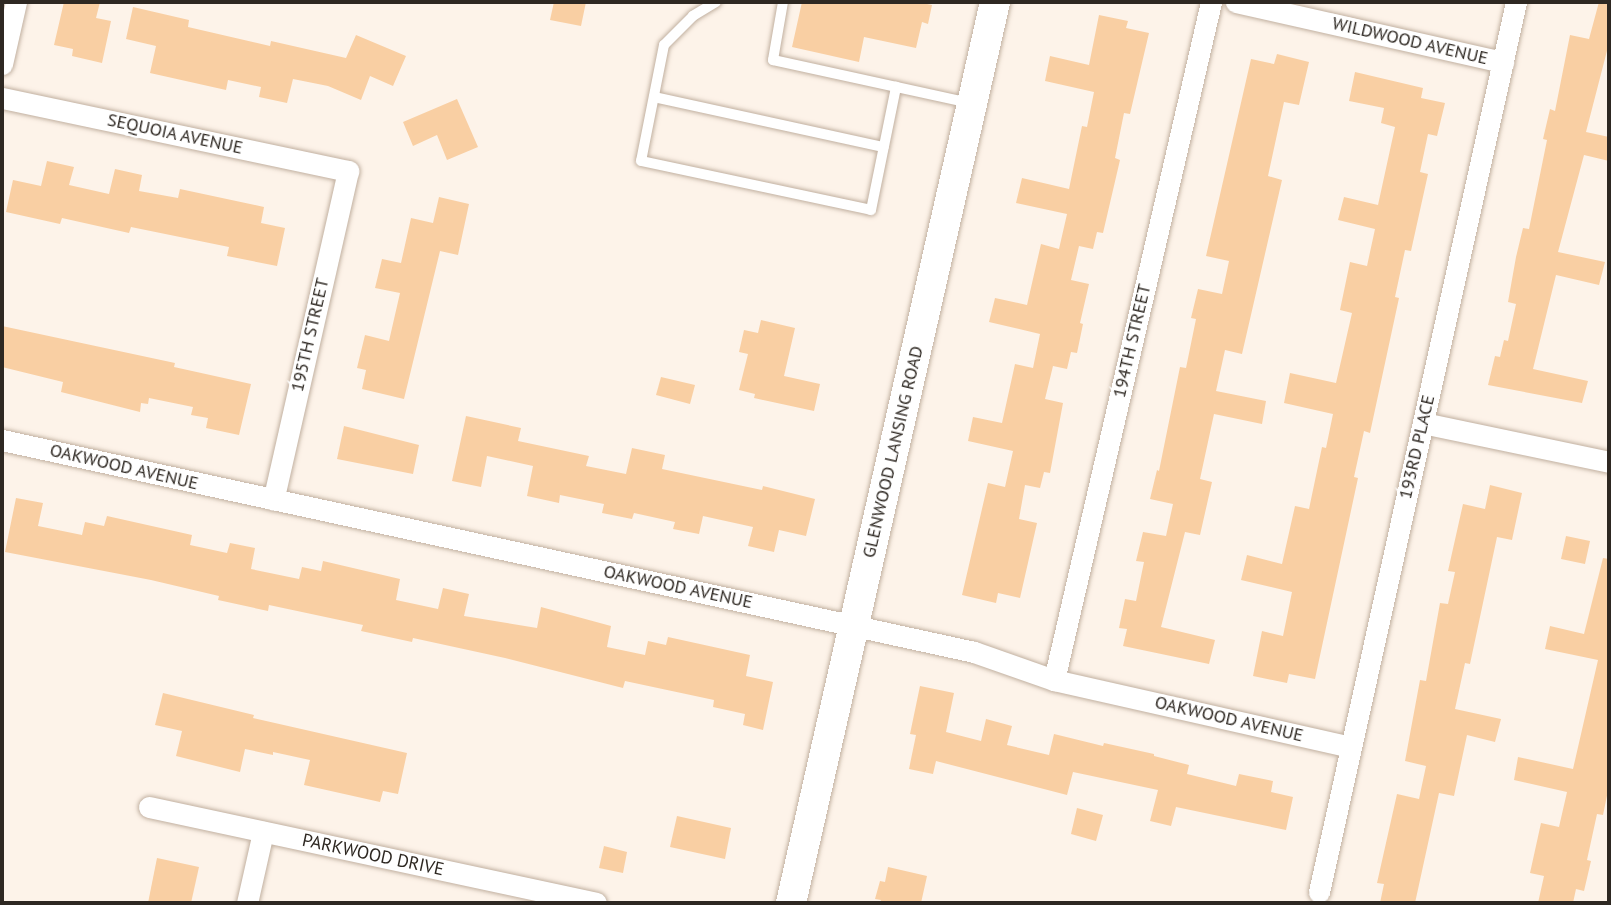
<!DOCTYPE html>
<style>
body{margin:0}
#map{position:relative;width:1611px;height:905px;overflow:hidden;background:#fdf3e9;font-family:"PT Sans",sans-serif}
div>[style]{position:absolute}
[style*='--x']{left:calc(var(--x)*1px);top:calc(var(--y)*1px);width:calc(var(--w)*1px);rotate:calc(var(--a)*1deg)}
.building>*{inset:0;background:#f9cfa3}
.roads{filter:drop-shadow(0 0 2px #c1b0a0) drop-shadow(0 0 2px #c1b0a0)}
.service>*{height:10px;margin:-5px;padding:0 5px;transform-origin:5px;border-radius:5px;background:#fff}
.minor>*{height:21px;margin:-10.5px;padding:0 10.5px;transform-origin:10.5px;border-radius:10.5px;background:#fff}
.secondary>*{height:30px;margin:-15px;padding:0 15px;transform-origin:15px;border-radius:15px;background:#fff}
span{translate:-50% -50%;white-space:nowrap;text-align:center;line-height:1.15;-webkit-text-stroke:5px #fff;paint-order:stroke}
.street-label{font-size:18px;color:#2e2822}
.frame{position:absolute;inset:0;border:4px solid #2e2822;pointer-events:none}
</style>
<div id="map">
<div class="building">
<div style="clip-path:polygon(64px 2px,100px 2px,96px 18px,111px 21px,102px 63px,72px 56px,73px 49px,54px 45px)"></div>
<div style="clip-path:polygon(554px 2px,586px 2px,581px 26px,550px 20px)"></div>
<div style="clip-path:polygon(802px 2px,917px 2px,932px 5px,928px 24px,922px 22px,916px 48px,864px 37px,859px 62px,792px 47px)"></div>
<div style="clip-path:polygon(1599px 2px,1609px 2px,1609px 43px,1586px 132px,1609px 137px,1609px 161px,1584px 155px,1558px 252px,1605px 262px,1599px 285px,1556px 275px,1533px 369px,1588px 381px,1582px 403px,1488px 385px,1495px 356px,1500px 357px,1504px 340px,1508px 341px,1516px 304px,1508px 302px,1516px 257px,1523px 228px,1529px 229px,1547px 140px,1543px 139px,1550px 109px,1555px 111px,1570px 35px,1589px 39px)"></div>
<div style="clip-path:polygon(133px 7px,189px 20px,188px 27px,270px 46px,271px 41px,346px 58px,356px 35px,406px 56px,393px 86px,370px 76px,361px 100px,328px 86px,293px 79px,287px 103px,259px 97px,261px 87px,228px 80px,226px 90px,150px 73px,156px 46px,126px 39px)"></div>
<div style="clip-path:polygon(1099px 15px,1128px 21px,1126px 28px,1149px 33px,1130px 114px,1124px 113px,1115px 158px,1120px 160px,1103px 233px,1097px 232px,1093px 249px,1079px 246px,1071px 280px,1089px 284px,1080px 323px,1083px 324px,1077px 353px,1071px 352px,1067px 369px,1053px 366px,1045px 399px,1063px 403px,1050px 473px,1044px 472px,1040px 488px,1025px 485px,1019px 519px,1037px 523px,1020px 598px,998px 593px,996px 603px,962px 595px,988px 483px,1005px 487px,1013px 451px,968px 441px,973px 417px,1002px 423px,1015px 364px,1033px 368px,1040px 334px,989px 322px,995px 298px,1027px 305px,1041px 244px,1059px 249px,1067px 214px,1016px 203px,1022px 178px,1069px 189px,1082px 126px,1087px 127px,1094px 92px,1045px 81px,1050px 56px,1089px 65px)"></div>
<div style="clip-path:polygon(1277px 54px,1309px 62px,1299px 105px,1284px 102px,1268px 176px,1282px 180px,1242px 354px,1225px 350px,1216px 391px,1266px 401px,1262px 424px,1214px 414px,1200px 479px,1212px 482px,1200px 535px,1185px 532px,1161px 627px,1215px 640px,1209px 664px,1123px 646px,1127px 629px,1119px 628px,1125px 599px,1136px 601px,1144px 562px,1136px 561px,1143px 532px,1166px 536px,1173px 504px,1150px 499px,1157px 470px,1159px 471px,1180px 367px,1186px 368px,1196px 319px,1191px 318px,1198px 289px,1222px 294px,1229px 261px,1206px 256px,1251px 59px,1274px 64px)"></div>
<div style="clip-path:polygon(1355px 72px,1423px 88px,1421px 98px,1445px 103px,1437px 136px,1428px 134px,1420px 172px,1428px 174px,1411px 251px,1405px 250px,1395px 297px,1399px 298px,1370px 433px,1364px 431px,1354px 477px,1358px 478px,1315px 679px,1289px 674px,1287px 683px,1253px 676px,1262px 631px,1283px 636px,1292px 592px,1241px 580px,1247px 555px,1282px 564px,1295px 506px,1309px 509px,1322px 447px,1326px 448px,1333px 414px,1284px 403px,1290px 373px,1336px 383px,1352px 313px,1340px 310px,1350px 262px,1367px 266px,1375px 229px,1338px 220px,1344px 197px,1378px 205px,1395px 127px,1381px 123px,1384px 108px,1349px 101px)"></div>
<div style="clip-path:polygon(457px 99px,478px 147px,447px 160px,437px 135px,413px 146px,403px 122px)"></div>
<div style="clip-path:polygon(47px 161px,74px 167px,69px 185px,109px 194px,115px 169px,142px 175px,139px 191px,178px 198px,180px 189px,264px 207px,261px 223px,285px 228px,277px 266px,227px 256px,229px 247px,131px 227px,129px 233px,62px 218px,60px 224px,6px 212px,13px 180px,41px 186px)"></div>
<div style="clip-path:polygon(439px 197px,469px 204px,458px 255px,440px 251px,404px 399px,362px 389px,366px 370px,357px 368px,365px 335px,389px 341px,400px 293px,375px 288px,382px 259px,401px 263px,411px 218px,433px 223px)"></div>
<div style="clip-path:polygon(761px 320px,795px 328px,784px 376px,820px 384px,814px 411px,754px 398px,755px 394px,739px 390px,748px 354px,739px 352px,744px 330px,758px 333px)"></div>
<div style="clip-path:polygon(2px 326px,175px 363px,174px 367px,251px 384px,239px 435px,206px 428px,208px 418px,191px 415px,193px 407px,149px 398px,148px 404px,141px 403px,140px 412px,61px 392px,63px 382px,2px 367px)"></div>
<div style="clip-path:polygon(661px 377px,695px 385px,690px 404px,656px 395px)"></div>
<div style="clip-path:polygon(466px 416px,521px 428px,518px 441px,589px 456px,586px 466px,626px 474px,632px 448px,665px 455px,662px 469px,762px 490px,763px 486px,815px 499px,806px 536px,779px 530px,774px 552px,748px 546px,753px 527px,703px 516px,699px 534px,673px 529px,675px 522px,634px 513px,632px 519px,602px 513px,604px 504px,560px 495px,559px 503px,527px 496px,533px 466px,487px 456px,481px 487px,452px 481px)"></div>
<div style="clip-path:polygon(344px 426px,419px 445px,413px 474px,337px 459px)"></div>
<div style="clip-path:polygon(1490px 485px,1522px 493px,1512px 540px,1497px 537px,1470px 664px,1465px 663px,1455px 709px,1501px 719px,1495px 742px,1467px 735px,1454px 796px,1439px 793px,1415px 903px,1380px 903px,1384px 884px,1377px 883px,1397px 794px,1419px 799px,1426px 766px,1405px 761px,1420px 680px,1426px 681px,1440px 603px,1448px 604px,1455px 572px,1448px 571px,1463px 504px,1485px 509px)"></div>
<div style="clip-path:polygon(16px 498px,43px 503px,38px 526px,82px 535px,85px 522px,104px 526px,107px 516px,192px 535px,190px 545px,227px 553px,230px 543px,255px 548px,251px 569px,299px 579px,302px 567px,321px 571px,323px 561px,400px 579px,396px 600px,438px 609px,443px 588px,469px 594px,464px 616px,537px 628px,541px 607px,611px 626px,607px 647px,645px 655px,648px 641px,666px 645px,668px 637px,750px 655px,746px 676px,773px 682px,763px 730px,743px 725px,745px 714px,713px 707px,714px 700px,625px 681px,623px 688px,505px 658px,413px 638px,412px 642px,361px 631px,363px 625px,269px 605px,268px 611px,218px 600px,219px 596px,151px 580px,5px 552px)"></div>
<div style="clip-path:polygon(1566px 536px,1590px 541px,1585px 564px,1561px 559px)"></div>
<div style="clip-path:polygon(1603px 558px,1609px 559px,1609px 786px,1603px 815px,1597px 814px,1587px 860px,1591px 861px,1584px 891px,1576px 889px,1573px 903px,1538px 903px,1544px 876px,1530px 873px,1541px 823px,1559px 827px,1567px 792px,1514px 780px,1518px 757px,1573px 769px,1598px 660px,1545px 649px,1550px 626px,1584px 634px)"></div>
<div style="clip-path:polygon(920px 686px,954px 693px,946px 732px,981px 741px,986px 719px,1012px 726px,1007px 745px,1049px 755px,1054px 734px,1103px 746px,1104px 743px,1154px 754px,1154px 756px,1189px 765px,1187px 774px,1236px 786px,1239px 774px,1273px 781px,1271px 792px,1293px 797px,1286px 830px,1176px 807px,1171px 826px,1150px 821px,1158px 790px,1073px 772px,1067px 795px,936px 761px,933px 774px,909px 769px,916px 735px,910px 734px)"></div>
<div style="clip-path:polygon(163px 693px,254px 715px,253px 718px,407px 753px,398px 794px,383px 791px,380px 802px,304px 785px,310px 760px,273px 752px,273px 755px,245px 749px,240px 772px,176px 756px,182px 731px,155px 725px)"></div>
<div style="clip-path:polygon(1077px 808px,1103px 815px,1096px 841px,1071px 834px)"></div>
<div style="clip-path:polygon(677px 816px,731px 828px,725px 859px,670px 847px)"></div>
<div style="clip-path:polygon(604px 846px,627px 852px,623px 873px,599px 868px)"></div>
<div style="clip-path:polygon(157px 858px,199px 867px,191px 903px,148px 903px)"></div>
<div style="clip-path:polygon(888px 867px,927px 876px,921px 903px,880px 903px,881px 900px,875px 899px,880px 881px,885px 882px)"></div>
</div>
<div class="roads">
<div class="service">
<div style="--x:716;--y:2;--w:27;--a:149"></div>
<div style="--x:693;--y:16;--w:41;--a:135"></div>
<div style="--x:664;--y:45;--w:118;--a:101.2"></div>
<div style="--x:641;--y:161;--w:235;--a:12"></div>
<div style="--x:871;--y:210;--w:126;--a:-78.5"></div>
<div style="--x:783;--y:2;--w:59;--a:99.8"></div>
<div style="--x:773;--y:60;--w:202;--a:12.3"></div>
<div style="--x:654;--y:97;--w:235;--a:12.3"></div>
</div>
<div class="minor">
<div style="--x:1236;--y:2;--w:274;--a:12.7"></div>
<div style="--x:2;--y:64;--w:64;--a:-77.3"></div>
<div style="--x:2;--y:98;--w:354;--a:11.9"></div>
<div style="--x:348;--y:171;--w:337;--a:102.8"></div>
<div style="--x:1423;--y:423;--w:190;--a:11.8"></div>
<div style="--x:2;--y:440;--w:995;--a:12.3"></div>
<div style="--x:974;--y:652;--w:85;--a:19.3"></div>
<div style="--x:1054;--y:680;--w:304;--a:12.7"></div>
<div style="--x:1054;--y:680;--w:696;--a:-76.96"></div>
<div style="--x:149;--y:807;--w:457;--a:12.1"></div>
<div style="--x:1319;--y:892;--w:912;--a:-77.52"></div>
<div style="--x:247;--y:903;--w:73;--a:-77.3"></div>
</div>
<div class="secondary">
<div style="--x:791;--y:903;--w:924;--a:-77.24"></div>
</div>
</div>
<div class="street-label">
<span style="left:1410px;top:41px;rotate:13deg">WILDWOOD AVENUE</span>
<span style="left:175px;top:134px;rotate:12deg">SEQUOIA AVENUE</span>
<span style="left:310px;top:335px;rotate:-77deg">195TH STREET</span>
<span style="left:1132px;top:341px;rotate:-77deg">194TH STREET</span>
<span style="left:1417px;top:447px;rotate:-77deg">193RD PLACE</span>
<span style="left:893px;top:452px;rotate:-77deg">GLENWOOD LANSING ROAD</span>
<span style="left:124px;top:467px;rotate:13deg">OAKWOOD AVENUE</span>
<span style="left:678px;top:587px;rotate:12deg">OAKWOOD AVENUE</span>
<span style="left:1229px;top:719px;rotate:13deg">OAKWOOD AVENUE</span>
<span style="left:373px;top:855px;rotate:12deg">PARKWOOD DRIVE</span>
</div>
<div class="frame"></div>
</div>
